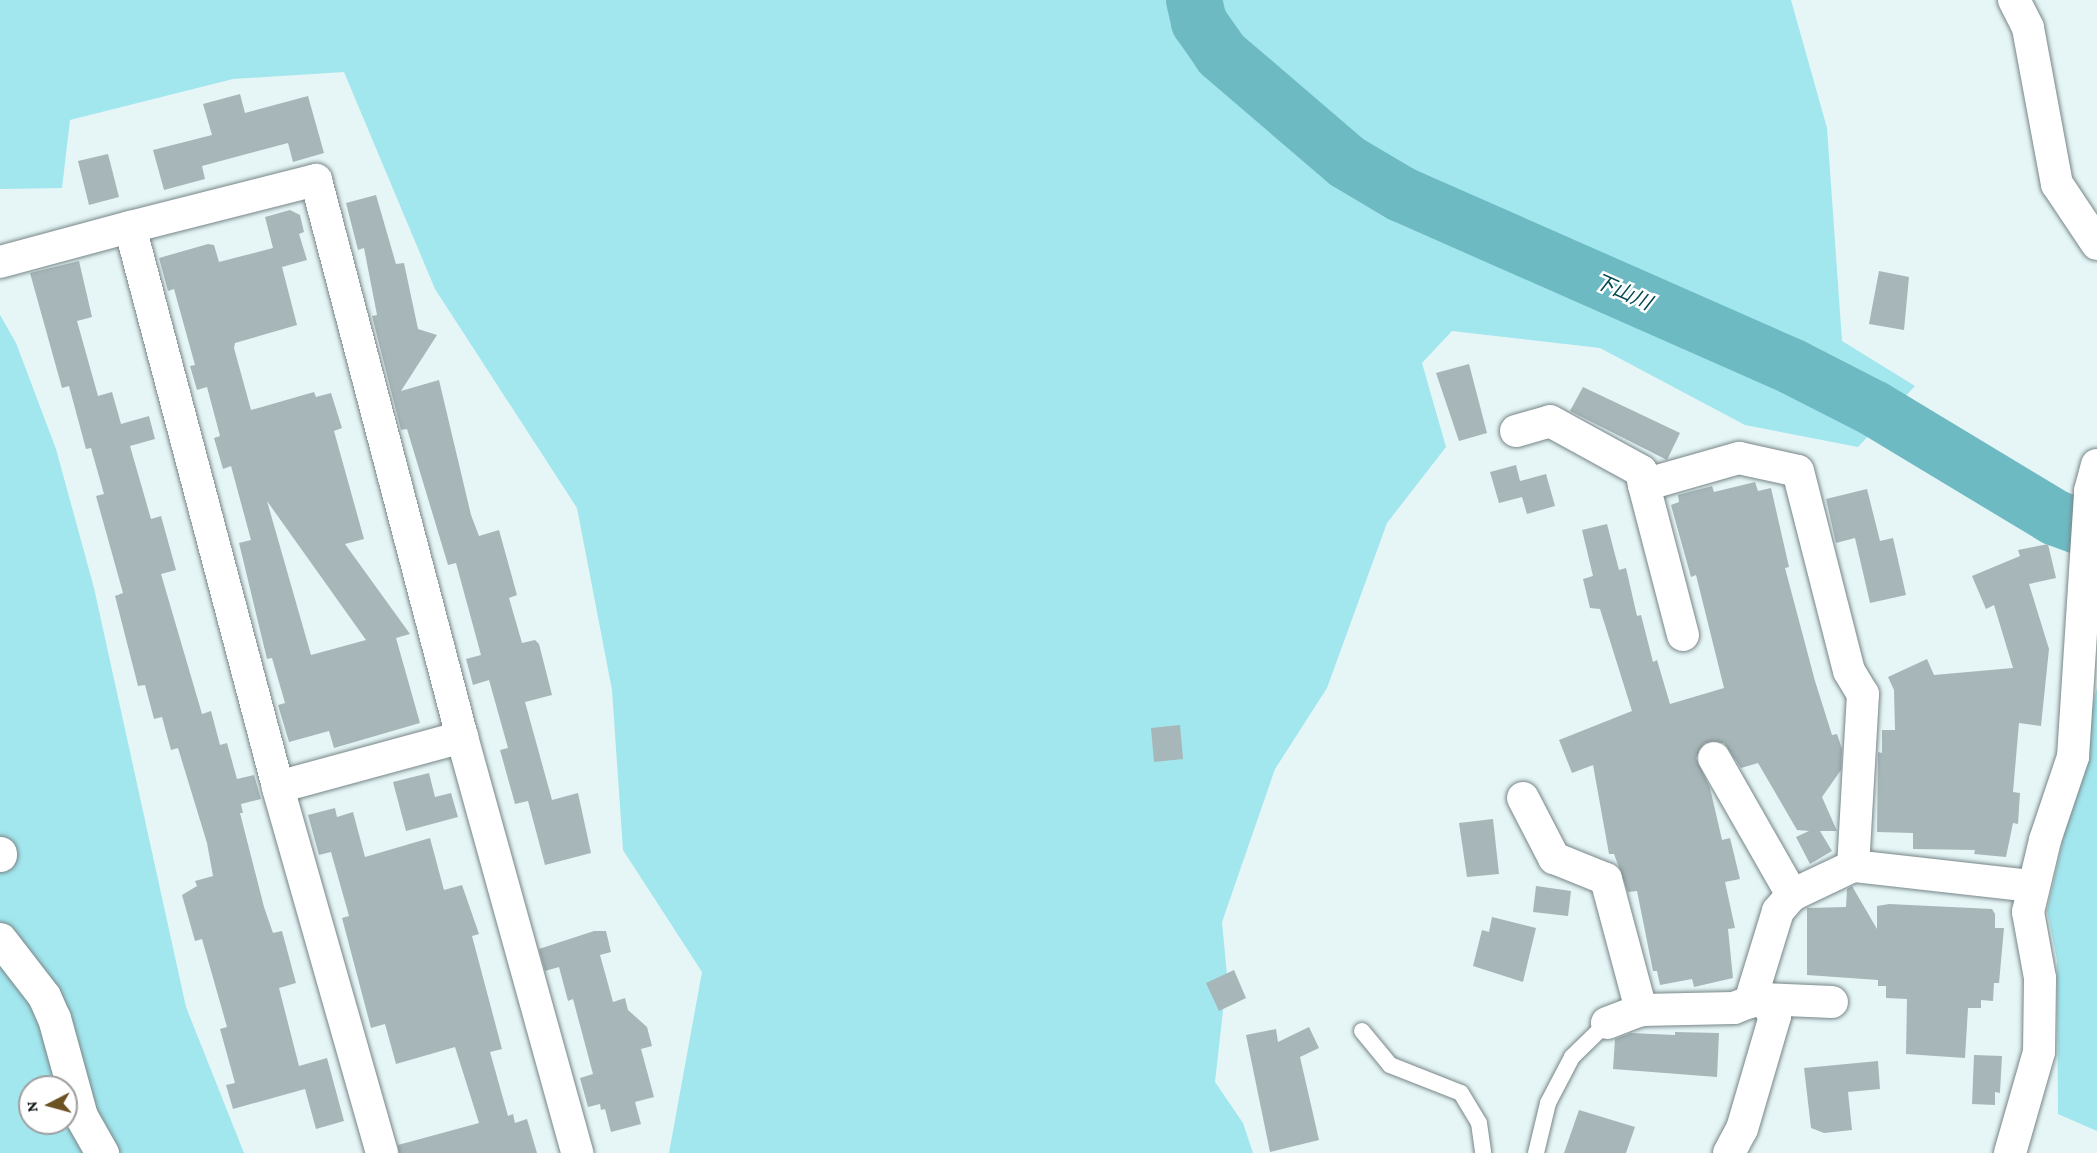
<!DOCTYPE html>
<meta charset="utf-8">
<style>
body{margin:0}
#map{position:relative;width:2097px;height:1153px;overflow:hidden;background:#e6f6f7;font-family:"Crimson Pro","Noto Sans JP",serif}
div>[style]{position:absolute}
[style*='--x']{left:calc(var(--x)*1px);top:calc(var(--y)*1px);width:calc(var(--w)*1px);rotate:calc(var(--a)*1deg)}
.green>*{inset:0;background:#a2e6ee}
.river>*{height:56px;margin:-28px;padding:0 28px;transform-origin:28px;border-radius:28px;background:#6ebac3}
.building>*{inset:0;background:#a7b6b8}
.roads{filter:drop-shadow(0 0 2px #778587) drop-shadow(0 0 2px #778587)}
.service>*{height:16px;margin:-8px;padding:0 8px;transform-origin:8px;border-radius:8px;background:#fff}
.minor>*{height:32px;margin:-16px;padding:0 16px;transform-origin:16px;border-radius:16px;background:#fff}
.tertiary>*{height:33px;margin:-16.5px;padding:0 16.5px;transform-origin:16.5px;border-radius:16.5px;background:#fff}
span{translate:-50% -50%;white-space:nowrap;text-align:center;line-height:1.15;-webkit-text-stroke:5px #fff;paint-order:stroke}
.water-label{font-size:20px;color:#00484f;font-style:italic}
.north{position:absolute;left:18px;top:1075px;width:60px;height:60px;box-sizing:border-box;background:#fff;border:2px solid #9d9f9f;border-radius:50%;rotate:264deg;font-size:16px;font-weight:700;line-height:24px;text-align:center;color:#090e0e}
.north::after{content:'';display:block;margin:auto;width:21px;height:27px;background:#6c5123;clip-path:polygon(50% 0,100% 100%,50% 72%,0 100%)}
</style>
<div id="map">
<div class="green">
<div style="clip-path:polygon(0 0,1791px 0,1827px 128px,1842px 341px,1915px 386px,1858px 447px,1745px 425px,1600px 348px,1452px 331px,1422px 363px,1446px 447px,1387px 523px,1327px 688px,1275px 769px,1222px 922px,1227px 975px,1215px 1082px,1243px 1123px,1253px 1153px,669px 1153px,702px 972px,623px 850px,612px 690px,577px 508px,435px 289px,344px 72px,233px 79px,70px 120px,62px 188px,0 189px)"></div>
<div style="clip-path:polygon(evenodd,0 315px,16px 343px,56px 449px,94px 588px,186px 1007px,244px 1153px,0 1153px,0 315px,30px 1087px,66px 1087px,66px 1123px,30px 1123px,30px 1087px)"></div>
<div style="clip-path:polygon(2097px 687px,2097px 1131px,2058px 1114px,2057px 960px,2047px 911px)"></div>
</div>
<div class="river">
<div style="--x:1194;--y:0;--w:23;--a:77"></div>
<div style="--x:1199;--y:22;--w:39;--a:55"></div>
<div style="--x:1221;--y:54;--w:166;--a:40.6"></div>
<div style="--x:1347;--y:162;--w:63;--a:30.7"></div>
<div style="--x:1401;--y:194;--w:428;--a:23.8"></div>
<div style="--x:1793;--y:367;--w:92;--a:27.1"></div>
<div style="--x:1875;--y:409;--w:211;--a:31.1"></div>
<div style="--x:2056;--y:518;--w:44;--a:20.1"></div>
</div>
<div class="building">
<div style="clip-path:polygon(240px 94px,245px 113px,308px 96px,324px 153px,293px 162px,288px 143px,202px 166px,205px 179px,164px 190px,153px 150px,212px 135px,203px 104px)"></div>
<div style="clip-path:polygon(108px 154px,119px 197px,89px 205px,78px 161px)"></div>
<div style="clip-path:polygon(376px 195px,396px 264px,404px 263px,418px 329px,437px 335px,401px 391px,439px 380px,471px 515px,479px 536px,499px 530px,517px 595px,509px 598px,522px 643px,535px 640px,539px 644px,552px 695px,525px 702px,552px 800px,578px 793px,591px 853px,545px 865px,528px 801px,515px 804px,500px 750px,508px 748px,489px 680px,473px 685px,466px 659px,481px 655px,456px 563px,448px 565px,407px 429px,401px 430px,372px 316px,377px 315px,364px 248px,358px 250px,346px 203px)"></div>
<div style="clip-path:polygon(evenodd,290px 210px,300px 215px,304px 232px,299px 234px,307px 260px,282px 267px,297px 325px,235px 343px,234px 348px,251px 410px,314px 392px,316px 397px,331px 393px,342px 428px,334px 431px,364px 539px,345px 544px,410px 634px,396px 638px,420px 723px,334px 748px,329px 731px,289px 742px,278px 705px,285px 703px,272px 658px,267px 659px,239px 543px,251px 540px,231px 466px,223px 469px,214px 438px,220px 436px,207px 387px,197px 390px,190px 366px,195px 365px,174px 289px,168px 291px,159px 258px,208px 244px,214px 245px,219px 262px,273px 248px,265px 217px,290px 210px,267px 501px,366px 640px,311px 655px,267px 501px)"></div>
<div style="clip-path:polygon(79px 261px,92px 317px,77px 321px,98px 396px,112px 392px,121px 424px,149px 416px,155px 439px,130px 446px,151px 519px,161px 516px,176px 570px,161px 574px,202px 714px,211px 711px,220px 745px,227px 743px,237px 779px,254px 775px,261px 799px,241px 804px,243px 813px,240px 813px,264px 907px,273px 933px,282px 931px,296px 983px,279px 988px,299px 1066px,327px 1058px,344px 1121px,316px 1129px,305px 1089px,233px 1109px,226px 1085px,235px 1083px,220px 1029px,227px 1027px,202px 939px,195px 941px,182px 895px,197px 886px,195px 881px,213px 876px,207px 843px,178px 748px,171px 750px,162px 717px,154px 719px,145px 685px,138px 686px,115px 596px,123px 593px,96px 496px,104px 494px,91px 448px,86px 449px,69px 386px,62px 388px,30px 273px)"></div>
<div style="clip-path:polygon(1879px 271px,1909px 277px,1904px 330px,1869px 324px)"></div>
<div style="clip-path:polygon(1469px 364px,1487px 433px,1459px 441px,1436px 373px)"></div>
<div style="clip-path:polygon(1583px 387px,1680px 433px,1667px 460px,1570px 411px)"></div>
<div style="clip-path:polygon(1516px 465px,1520px 481px,1546px 474px,1555px 506px,1527px 514px,1522px 497px,1499px 503px,1490px 472px)"></div>
<div style="clip-path:polygon(1755px 482px,1758px 491px,1771px 488px,1789px 567px,1785px 568px,1815px 681px,1832px 735px,1837px 734px,1842px 749px,1841px 770px,1822px 797px,1837px 831px,1820px 831px,1832px 851px,1810px 864px,1796px 837px,1809px 831px,1797px 830px,1758px 763px,1741px 768px,1724px 743px,1705px 743px,1696px 758px,1710px 788px,1722px 840px,1730px 838px,1740px 879px,1725px 882px,1735px 928px,1728px 929px,1733px 978px,1694px 987px,1692px 979px,1660px 985px,1657px 971px,1653px 971px,1637px 891px,1628px 892px,1614px 854px,1609px 854px,1593px 765px,1572px 773px,1559px 740px,1632px 711px,1600px 609px,1590px 608px,1583px 579px,1593px 576px,1582px 530px,1607px 524px,1619px 570px,1626px 568px,1637px 616px,1641px 615px,1653px 662px,1657px 660px,1670px 704px,1724px 688px,1696px 575px,1691px 577px,1671px 505px,1679px 502px,1678px 495px,1712px 486px,1714px 492px)"></div>
<div style="clip-path:polygon(1867px 489px,1880px 541px,1893px 538px,1906px 595px,1870px 603px,1855px 538px,1836px 543px,1826px 499px)"></div>
<div style="clip-path:polygon(2048px 544px,2056px 578px,2029px 584px,2049px 649px,2041px 726px,2019px 723px,2013px 792px,2020px 793px,2018px 824px,2013px 823px,2006px 857px,1974px 854px,1975px 850px,1913px 849px,1913px 833px,1877px 832px,1878px 752px,1882px 753px,1882px 730px,1895px 730px,1894px 690px,1888px 677px,1927px 659px,1934px 675px,2013px 668px,1994px 605px,1986px 609px,1972px 576px,2020px 556px,2018px 550px)"></div>
<div style="clip-path:polygon(1180px 725px,1183px 759px,1154px 762px,1151px 728px)"></div>
<div style="clip-path:polygon(429px 773px,435px 797px,451px 793px,458px 817px,406px 831px,393px 782px)"></div>
<div style="clip-path:polygon(335px 808px,337px 817px,353px 812px,365px 857px,430px 838px,444px 890px,462px 885px,479px 934px,472px 936px,502px 1049px,490px 1052px,508px 1116px,513px 1114px,515px 1123px,527px 1119px,537px 1153px,399px 1153px,398px 1145px,479px 1123px,455px 1047px,396px 1064px,385px 1024px,371px 1028px,342px 918px,349px 916px,331px 852px,319px 855px,308px 815px)"></div>
<div style="clip-path:polygon(1493px 819px,1499px 874px,1467px 877px,1459px 823px)"></div>
<div style="clip-path:polygon(1536px 886px,1571px 891px,1568px 916px,1533px 912px)"></div>
<div style="clip-path:polygon(1852px 886px,1877px 929px,1877px 906px,1889px 904px,1992px 909px,1995px 914px,1995px 928px,2004px 928px,1999px 983px,1994px 983px,1993px 1001px,1981px 1000px,1981px 1008px,1968px 1008px,1965px 1058px,1906px 1054px,1907px 999px,1886px 998px,1886px 986px,1878px 986px,1878px 980px,1807px 975px,1807px 908px,1846px 907px,1847px 889px)"></div>
<div style="clip-path:polygon(1492px 917px,1536px 928px,1523px 982px,1473px 966px,1482px 930px,1489px 932px)"></div>
<div style="clip-path:polygon(594px 931px,606px 931px,611px 952px,600px 955px,613px 1002px,625px 998px,628px 1010px,647px 1027px,652px 1046px,641px 1049px,654px 1097px,635px 1102px,641px 1124px,611px 1132px,605px 1109px,601px 1110px,600px 1104px,588px 1107px,580px 1078px,593px 1074px,573px 999px,568px 1001px,559px 967px,545px 971px,539px 949px)"></div>
<div style="clip-path:polygon(1234px 970px,1246px 998px,1219px 1011px,1206px 983px)"></div>
<div style="clip-path:polygon(1309px 1027px,1319px 1048px,1300px 1057px,1319px 1140px,1270px 1152px,1246px 1035px,1276px 1029px,1278px 1042px)"></div>
<div style="clip-path:polygon(1675px 1032px,1719px 1033px,1717px 1077px,1613px 1069px,1615px 1039px,1631px 1033px,1675px 1035px)"></div>
<div style="clip-path:polygon(1974px 1055px,2002px 1056px,2000px 1093px,1995px 1092px,1995px 1105px,1972px 1104px)"></div>
<div style="clip-path:polygon(1878px 1061px,1880px 1089px,1848px 1092px,1852px 1130px,1824px 1133px,1811px 1128px,1804px 1068px)"></div>
<div style="clip-path:polygon(1579px 1110px,1635px 1127px,1626px 1153px,1564px 1153px)"></div>
</div>
<div class="roads">
<div class="service">
<div style="--x:1362;--y:1031;--w:44;--a:50.5"></div>
<div style="--x:1390;--y:1065;--w:76;--a:21.5"></div>
<div style="--x:1461;--y:1093;--w:35;--a:59"></div>
<div style="--x:1479;--y:1123;--w:30;--a:82"></div>
<div style="--x:1536;--y:1153;--w:51;--a:-76.5"></div>
<div style="--x:1548;--y:1103;--w:52;--a:-62.4"></div>
<div style="--x:1572;--y:1057;--w:49;--a:-44.2"></div>
</div>
<div class="minor">
<div style="--x:2014;--y:0;--w:31;--a:63"></div>
<div style="--x:2028;--y:28;--w:159;--a:79.5"></div>
<div style="--x:2057;--y:184;--w:72;--a:56.3"></div>
<div style="--x:0;--y:262;--w:135;--a:-15.1"></div>
<div style="--x:1516;--y:431;--w:35;--a:-16"></div>
<div style="--x:1550;--y:421;--w:104;--a:28.8"></div>
<div style="--x:1641;--y:471;--w:14;--a:78"></div>
<div style="--x:1683;--y:635;--w:155;--a:-104.6"></div>
<div style="--x:1644;--y:485;--w:99;--a:-15.9"></div>
<div style="--x:1739;--y:458;--w:60;--a:12.4"></div>
<div style="--x:1798;--y:471;--w:206;--a:75.7"></div>
<div style="--x:1849;--y:671;--w:27;--a:59"></div>
<div style="--x:1863;--y:694;--w:172;--a:93.3"></div>
<div style="--x:1714;--y:758;--w:158;--a:60.3"></div>
<div style="--x:278;--y:787;--w:191;--a:-15.2"></div>
<div style="--x:1523;--y:798;--w:68;--a:62.7"></div>
<div style="--x:1554;--y:858;--w:56;--a:22"></div>
<div style="--x:1606;--y:879;--w:136;--a:75"></div>
<div style="--x:1763;--y:999;--w:69;--a:2.5"></div>
<div style="--x:1607;--y:1023;--w:36;--a:-21"></div>
<div style="--x:1641;--y:1010;--w:93;--a:-1.2"></div>
<div style="--x:1734;--y:1008;--w:17;--a:-21"></div>
<div style="--x:1750;--y:1002;--w:95;--a:-72.9"></div>
<div style="--x:1778;--y:911;--w:21;--a:-49"></div>
<div style="--x:1792;--y:895;--w:68;--a:-25.4"></div>
<div style="--x:1853;--y:866;--w:180;--a:6.4"></div>
<div style="--x:382;--y:1153;--w:380;--a:-105.9"></div>
<div style="--x:278;--y:787;--w:579;--a:-104.8"></div>
<div style="--x:130;--y:227;--w:192;--a:-14.2"></div>
<div style="--x:316;--y:180;--w:576;--a:75.31"></div>
<div style="--x:462;--y:737;--w:432;--a:74.5"></div>
<div style="--x:1729;--y:1153;--w:27;--a:-62"></div>
<div style="--x:1742;--y:1129;--w:118;--a:-73.7"></div>
<div style="--x:1775;--y:1016;--w:33;--a:-125"></div>
<div style="--x:2010;--y:1153;--w:105;--a:-74"></div>
<div style="--x:2039;--y:1052;--w:74;--a:-89.2"></div>
<div style="--x:2040;--y:978;--w:67;--a:-100.3"></div>
<div style="--x:2028;--y:912;--w:74;--a:-76.7"></div>
<div style="--x:2045;--y:840;--w:88;--a:-71.4"></div>
<div style="--x:2073;--y:757;--w:267;--a:-86.3"></div>
<div style="--x:2090;--y:491;--w:27;--a:-75"></div>
</div>
<div class="tertiary">
<div style="--x:0;--y:853;--w:2;--a:90"></div>
<div style="--x:0;--y:939;--w:72;--a:52.3"></div>
<div style="--x:44;--y:996;--w:24;--a:66"></div>
<div style="--x:54;--y:1018;--w:102;--a:74.6"></div>
<div style="--x:81;--y:1116;--w:43;--a:60.4"></div>
</div>
</div>
<div class="water-label">
<span style="left:1623px;top:292px;rotate:24deg">下山川</span>
</div>
<div class="north">N</div>
</div>
